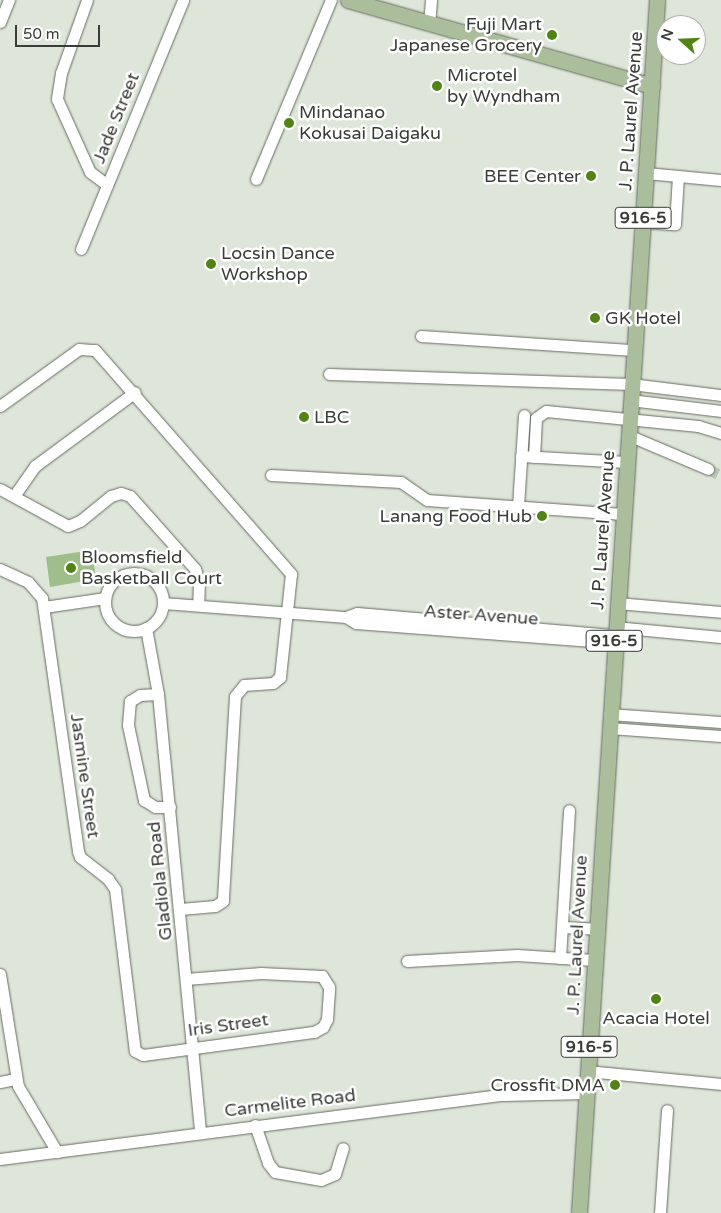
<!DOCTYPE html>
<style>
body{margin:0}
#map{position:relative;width:721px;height:1213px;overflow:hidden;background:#dee6d9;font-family:"Varela Round",sans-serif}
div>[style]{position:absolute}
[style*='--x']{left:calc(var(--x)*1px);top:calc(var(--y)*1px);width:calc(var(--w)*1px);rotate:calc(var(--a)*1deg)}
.green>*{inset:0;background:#a0be89}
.minor-tunnel>*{height:11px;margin-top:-5.5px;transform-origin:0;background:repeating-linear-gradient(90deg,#bdc4b9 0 11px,transparent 0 16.5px)}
.roads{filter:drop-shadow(0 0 1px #666c61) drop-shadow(0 0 1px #666c61)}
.minor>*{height:11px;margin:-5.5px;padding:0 5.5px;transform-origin:5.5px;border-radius:5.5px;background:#fff}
.minor>.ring{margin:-5.5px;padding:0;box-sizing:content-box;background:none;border:11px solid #fff;border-radius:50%}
.major>*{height:15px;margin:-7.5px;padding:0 7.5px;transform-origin:7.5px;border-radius:7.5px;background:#abbe9b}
.dots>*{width:14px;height:14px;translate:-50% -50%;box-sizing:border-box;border:2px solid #fff;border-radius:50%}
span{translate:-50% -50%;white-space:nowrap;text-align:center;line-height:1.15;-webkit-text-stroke:5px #fff;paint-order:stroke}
.shield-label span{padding:1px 4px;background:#fff;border:1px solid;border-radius:4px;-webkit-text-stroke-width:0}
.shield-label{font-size:16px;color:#393c37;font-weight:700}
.poi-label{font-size:18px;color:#393c37}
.right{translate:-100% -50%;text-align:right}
.left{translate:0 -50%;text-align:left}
.street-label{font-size:18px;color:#393c37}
.north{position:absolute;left:656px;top:15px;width:50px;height:50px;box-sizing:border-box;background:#fff;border:1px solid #b0b1af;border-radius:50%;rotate:290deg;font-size:14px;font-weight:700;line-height:20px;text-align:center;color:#393c37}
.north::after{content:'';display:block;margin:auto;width:18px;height:22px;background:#528315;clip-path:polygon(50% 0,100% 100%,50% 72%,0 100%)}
.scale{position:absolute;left:15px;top:25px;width:85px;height:22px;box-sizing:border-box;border:2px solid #393c37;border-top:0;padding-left:6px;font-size:15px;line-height:18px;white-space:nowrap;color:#393c37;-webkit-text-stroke:4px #fff;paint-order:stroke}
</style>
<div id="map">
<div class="green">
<div style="clip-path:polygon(92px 550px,96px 579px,50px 587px,46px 557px)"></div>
</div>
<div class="minor-tunnel">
<div style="--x:708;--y:469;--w:14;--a:25"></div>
</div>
<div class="roads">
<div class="minor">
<div style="--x:87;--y:0;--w:77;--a:109.6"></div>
<div style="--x:61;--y:73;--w:26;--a:99"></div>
<div style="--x:57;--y:99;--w:80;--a:65.7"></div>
<div style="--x:90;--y:172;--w:21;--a:37"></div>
<div style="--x:0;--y:22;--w:24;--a:-68"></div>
<div style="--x:429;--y:24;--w:24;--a:-85"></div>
<div style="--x:646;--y:173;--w:75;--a:5.3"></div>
<div style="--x:256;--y:179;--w:194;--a:-67.3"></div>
<div style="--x:643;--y:222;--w:32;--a:4"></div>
<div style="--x:675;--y:224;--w:48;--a:-86.4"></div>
<div style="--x:81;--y:249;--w:269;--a:-67.7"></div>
<div style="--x:421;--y:336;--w:213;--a:3.8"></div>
<div style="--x:329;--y:374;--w:302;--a:1.9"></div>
<div style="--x:631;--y:384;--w:91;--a:7"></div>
<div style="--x:630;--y:400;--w:92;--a:6.9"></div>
<div style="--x:0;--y:406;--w:97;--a:-35.8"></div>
<div style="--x:79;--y:349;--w:16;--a:4"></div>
<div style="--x:95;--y:350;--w:298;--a:48.8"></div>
<div style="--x:291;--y:574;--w:104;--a:96.1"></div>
<div style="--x:280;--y:677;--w:9;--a:139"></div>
<div style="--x:273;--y:683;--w:29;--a:176"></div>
<div style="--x:244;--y:685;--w:14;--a:129"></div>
<div style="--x:235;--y:696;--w:205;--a:93.4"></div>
<div style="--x:223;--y:901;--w:9;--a:148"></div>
<div style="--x:215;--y:906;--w:35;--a:175"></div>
<div style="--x:628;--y:435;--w:87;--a:23"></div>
<div style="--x:521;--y:456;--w:105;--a:3.3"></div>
<div style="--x:534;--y:457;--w:39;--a:-87"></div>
<div style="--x:536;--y:418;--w:12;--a:-35"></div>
<div style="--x:546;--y:411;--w:153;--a:5.6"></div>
<div style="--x:698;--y:426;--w:24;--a:17"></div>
<div style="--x:271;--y:475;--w:130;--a:3.1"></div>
<div style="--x:401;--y:482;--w:32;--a:35"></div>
<div style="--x:427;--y:500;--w:196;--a:4.1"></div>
<div style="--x:0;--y:489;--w:77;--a:28.6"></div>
<div style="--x:68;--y:526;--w:13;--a:-23"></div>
<div style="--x:80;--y:521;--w:40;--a:-39"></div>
<div style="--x:111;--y:496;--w:10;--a:-17"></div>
<div style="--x:121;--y:493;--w:9;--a:18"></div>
<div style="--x:130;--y:496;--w:98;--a:48.3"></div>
<div style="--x:195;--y:569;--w:13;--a:72"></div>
<div style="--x:199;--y:581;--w:24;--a:92"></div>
<div style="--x:14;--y:496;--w:37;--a:-55"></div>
<div style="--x:35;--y:466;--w:124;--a:-36.5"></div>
<div style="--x:518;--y:506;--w:91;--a:-86.2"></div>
<div style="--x:0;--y:569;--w:31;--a:25"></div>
<div style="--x:28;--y:582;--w:21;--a:49"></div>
<div style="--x:42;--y:598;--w:256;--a:81.9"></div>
<div style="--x:78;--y:851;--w:6;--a:72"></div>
<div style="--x:80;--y:857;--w:36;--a:38"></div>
<div style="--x:108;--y:879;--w:12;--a:55"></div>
<div style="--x:115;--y:889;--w:163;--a:83"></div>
<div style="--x:135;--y:1051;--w:9;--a:27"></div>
<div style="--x:143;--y:1055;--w:173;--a:-7.7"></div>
<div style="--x:314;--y:1032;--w:10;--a:-29"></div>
<div style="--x:323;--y:1027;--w:9;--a:-63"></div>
<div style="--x:327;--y:1019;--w:32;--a:-86"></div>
<div style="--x:329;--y:987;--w:13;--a:-122"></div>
<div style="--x:322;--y:976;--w:61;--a:-177.2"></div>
<div style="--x:261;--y:973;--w:75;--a:175.4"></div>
<div class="ring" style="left:105px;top:573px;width:47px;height:47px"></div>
<div style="--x:163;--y:603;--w:184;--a:4.4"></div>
<div style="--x:346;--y:617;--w:12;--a:-20"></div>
<div style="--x:357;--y:613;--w:259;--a:4.9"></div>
<div style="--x:617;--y:603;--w:104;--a:4.9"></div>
<div style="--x:44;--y:607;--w:62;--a:-8.4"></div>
<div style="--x:346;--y:617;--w:12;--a:31"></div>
<div style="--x:356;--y:623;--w:259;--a:4.4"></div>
<div style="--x:615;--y:627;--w:106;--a:5.4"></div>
<div style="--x:146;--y:628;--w:67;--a:79.7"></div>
<div style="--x:158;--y:694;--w:440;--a:84.5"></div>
<div style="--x:158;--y:694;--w:18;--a:177"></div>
<div style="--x:140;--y:695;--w:12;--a:149"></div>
<div style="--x:130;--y:701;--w:24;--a:95"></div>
<div style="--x:128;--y:725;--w:77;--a:78"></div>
<div style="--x:144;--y:800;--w:13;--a:32"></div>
<div style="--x:155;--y:807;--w:15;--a:0"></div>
<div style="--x:609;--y:714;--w:112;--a:4.1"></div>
<div style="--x:609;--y:728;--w:112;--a:4.1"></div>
<div style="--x:562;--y:927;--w:34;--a:3"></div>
<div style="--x:560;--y:958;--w:148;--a:-86.5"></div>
<div style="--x:407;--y:961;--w:110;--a:-3.1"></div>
<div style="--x:517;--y:955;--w:77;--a:3.7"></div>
<div style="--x:0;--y:974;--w:113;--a:80.9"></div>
<div style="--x:18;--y:1086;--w:77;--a:59.4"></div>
<div style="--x:587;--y:1071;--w:135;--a:5.5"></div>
<div style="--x:0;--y:1082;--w:16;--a:-11"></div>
<div style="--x:255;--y:1125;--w:40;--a:71.1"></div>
<div style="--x:268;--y:1163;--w:11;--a:52"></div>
<div style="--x:275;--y:1172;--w:47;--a:9.9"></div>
<div style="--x:321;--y:1180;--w:15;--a:-23"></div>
<div style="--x:335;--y:1174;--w:27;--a:-73"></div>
<div style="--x:0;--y:1159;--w:504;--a:-7.29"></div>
<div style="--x:500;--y:1095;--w:86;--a:-1.3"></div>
<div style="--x:660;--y:1213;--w:103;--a:-86.1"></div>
</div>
<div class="major">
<div style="--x:348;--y:0;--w:316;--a:15.8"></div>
<div style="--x:579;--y:1213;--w:1216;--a:-86.32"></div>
</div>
</div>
<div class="dots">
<div style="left:552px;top:35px;background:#528315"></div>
<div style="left:437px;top:86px;background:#528315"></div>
<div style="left:289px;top:123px;background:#528315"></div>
<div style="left:591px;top:176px;background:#528315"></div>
<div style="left:211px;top:264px;background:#528315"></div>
<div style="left:595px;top:318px;background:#528315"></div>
<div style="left:304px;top:417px;background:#528315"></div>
<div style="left:542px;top:516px;background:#528315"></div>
<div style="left:71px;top:568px;background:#528315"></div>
<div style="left:656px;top:999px;background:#528315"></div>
<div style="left:615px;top:1085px;background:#528315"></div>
</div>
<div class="shield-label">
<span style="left:643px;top:218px">916-5</span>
<span style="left:614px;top:641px">916-5</span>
<span style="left:589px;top:1047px">916-5</span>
</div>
<div class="poi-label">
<span class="right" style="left:542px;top:35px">Fuji Mart<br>Japanese Grocery</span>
<span class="left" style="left:447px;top:86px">Microtel<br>by Wyndham</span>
<span class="left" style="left:299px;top:123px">Mindanao<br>Kokusai Daigaku</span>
<span class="right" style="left:581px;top:176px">BEE Center</span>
<span class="left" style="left:221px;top:264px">Locsin Dance<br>Workshop</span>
<span class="left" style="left:605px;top:318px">GK Hotel</span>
<span class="left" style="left:314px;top:417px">LBC</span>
<span class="right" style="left:532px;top:516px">Lanang Food Hub</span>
<span class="left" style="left:81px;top:568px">Bloomsfield<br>Basketball Court</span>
<span style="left:656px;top:1018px">Acacia Hotel</span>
<span class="right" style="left:605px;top:1085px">Crossfit DMA</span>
</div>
<div class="street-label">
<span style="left:631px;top:111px;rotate:-86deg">J. P. Laurel Avenue</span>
<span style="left:116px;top:118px;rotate:-68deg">Jade Street</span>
<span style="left:603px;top:530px;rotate:-86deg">J. P. Laurel Avenue</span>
<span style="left:481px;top:615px;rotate:4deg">Aster Avenue</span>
<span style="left:85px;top:776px;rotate:82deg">Jasmine Street</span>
<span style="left:160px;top:881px;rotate:-96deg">Gladiola Road</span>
<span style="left:577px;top:935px;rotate:-87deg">J. P. Laurel Avenue</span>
<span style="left:228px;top:1025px;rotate:-8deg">Iris Street</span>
<span style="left:290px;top:1103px;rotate:-7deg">Carmelite Road</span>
</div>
<div class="north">N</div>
<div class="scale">50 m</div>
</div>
